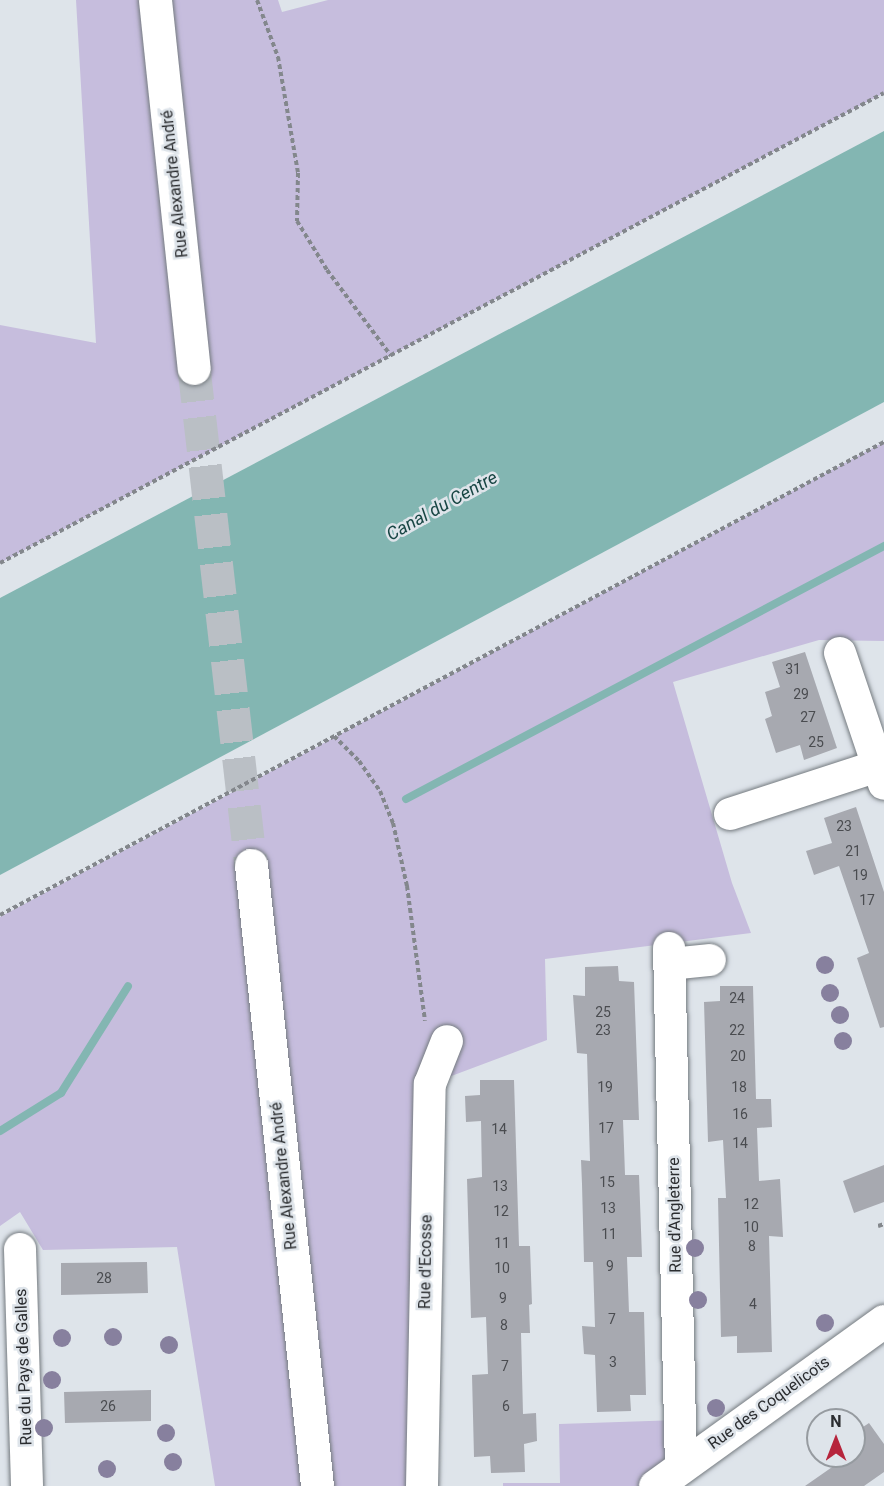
<!DOCTYPE html>
<meta charset="utf-8">
<style>
body{margin:0}
#map{position:relative;width:884px;height:1486px;overflow:hidden;background:#dee4ea;font-family:Roboto,sans-serif}
div>[style]{position:absolute}
[style*='--x']{left:calc(var(--x)*1px);top:calc(var(--y)*1px);width:calc(var(--w)*1px);rotate:calc(var(--a)*1deg)}
.green>*{inset:0;background:#c6bddd}
.water>*{inset:0;background:#83b6b2}
.stream>*{height:8px;margin:-4px;padding:0 4px;transform-origin:4px;border-radius:4px;background:#83b6b2}
.building>*{inset:0;background:#a7a9b0}
.tertiary-tunnel>*{height:33px;margin-top:-16.5px;transform-origin:0;background:repeating-linear-gradient(90deg,#babfc5 0 33px,transparent 0 49px)}
.path>*{height:4px;margin-top:-2px;transform-origin:0;background:repeating-linear-gradient(90deg,#83878c 0 4.5px,transparent 0 7.5px)}
.roads{filter:drop-shadow(0 0 2px #757b80) drop-shadow(0 0 2px #757b80)}
.minor>*{height:32px;margin:-16px;padding:0 16px;transform-origin:16px;border-radius:16px;background:#fff}
.tertiary>*{height:33px;margin:-16.5px;padding:0 16.5px;transform-origin:16.5px;border-radius:16.5px;background:#fff}
.trees>*{width:18px;height:18px;margin:-9px;border-radius:50%;background:#87809e}
span{translate:-50% -50%;white-space:nowrap;text-align:center;line-height:1.15;-webkit-text-stroke:5px #dee4ea;paint-order:stroke}
.number-label{font-size:14px;color:#4a4c50}
.number-label span{-webkit-text-stroke-width:0}
.street-label{font-size:16px;color:#2b2d30}
.water-label{font-size:18px;color:#184644;font-style:italic}
.north{position:absolute;left:806px;top:1408px;width:60px;height:60px;box-sizing:border-box;background:#dee4ea;border:2px solid #969ba0;border-radius:50%;rotate:0deg;font-size:16px;font-weight:700;line-height:24px;text-align:center;color:#2b2d30}
.north::after{content:'';display:block;margin:auto;width:21px;height:27px;background:#b6243c;clip-path:polygon(50% 0,100% 100%,50% 72%,0 100%)}
</style>
<div id="map">
<div class="green">
<div style="clip-path:polygon(76px 0,278px 0,282px 12px,328px 0,884px 0,884px 93px,0 563px,0 325px,96px 343px)"></div>
<div style="clip-path:polygon(884px 442px,884px 641px,819px 640px,673px 682px,732px 883px,751px 933px,545px 959px,547px 1040px,430px 1084px,422px 1486px,215px 1486px,177px 1247px,43px 1250px,20px 1212px,0 1226px,0 917px)"></div>
<div style="clip-path:polygon(679px 1420px,681px 1467px,655px 1486px,503px 1486px,503px 1483px,560px 1483px,559px 1424px)"></div>
</div>
<div class="water">
<div style="clip-path:polygon(884px 131px,884px 402px,0 875px,0 598px)"></div>
</div>
<div class="stream">
<div style="--x:406;--y:799;--w:541;--a:-27.89"></div>
<div style="--x:0;--y:1131;--w:72;--a:-31.9"></div>
<div style="--x:61;--y:1093;--w:126;--a:-57.9"></div>
</div>
<div class="building">
<div style="clip-path:polygon(805px 652px,837px 748px,804px 760px,800px 745px,776px 753px,765px 719px,772px 716px,765px 692px,780px 687px,772px 662px)"></div>
<div style="clip-path:polygon(856px 807px,884px 892px,884px 1027px,880px 1028px,857px 958px,869px 953px,839px 866px,814px 875px,806px 851px,832px 843px,824px 818px)"></div>
<div style="clip-path:polygon(618px 966px,619px 981px,634px 982px,639px 1120px,623px 1120px,624px 1146px,625px 1175px,639px 1175px,642px 1257px,627px 1257px,629px 1312px,644px 1312px,646px 1395px,630px 1395px,631px 1411px,597px 1412px,595px 1355px,584px 1354px,582px 1326px,595px 1327px,593px 1262px,584px 1262px,582px 1184px,581px 1160px,590px 1161px,587px 1054px,577px 1053px,573px 995px,585px 996px,585px 967px)"></div>
<div style="clip-path:polygon(720px 986px,753px 986px,756px 1099px,771px 1099px,772px 1127px,757px 1128px,759px 1181px,780px 1179px,783px 1237px,769px 1236px,772px 1352px,737px 1353px,737px 1336px,721px 1337px,718px 1198px,726px 1198px,723px 1140px,708px 1142px,704px 1002px,720px 1001px)"></div>
<div style="clip-path:polygon(480px 1080px,514px 1080px,519px 1246px,530px 1246px,532px 1304px,529px 1305px,530px 1333px,521px 1333px,523px 1414px,536px 1413px,537px 1441px,524px 1444px,525px 1472px,491px 1473px,490px 1456px,474px 1457px,472px 1375px,488px 1374px,486px 1317px,471px 1318px,467px 1179px,482px 1177px,481px 1121px,466px 1122px,465px 1096px,480px 1095px)"></div>
<div style="clip-path:polygon(884px 1165px,884px 1202px,854px 1213px,843px 1181px)"></div>
<div style="clip-path:polygon(147px 1262px,148px 1293px,61px 1295px,61px 1263px)"></div>
<div style="clip-path:polygon(151px 1390px,151px 1421px,65px 1423px,64px 1392px)"></div>
<div style="clip-path:polygon(869px 1423px,884px 1444px,884px 1472px,864px 1486px,805px 1486px,848px 1456px,854px 1456px,854px 1433px)"></div>
</div>
<div class="tertiary-tunnel">
<div style="--x:194;--y:368;--w:500;--a:83.46"></div>
</div>
<div class="path">
<div style="--x:257;--y:0;--w:61;--a:69.8"></div>
<div style="--x:278;--y:57;--w:118;--a:80.2"></div>
<div style="--x:298;--y:173;--w:48;--a:91.2"></div>
<div style="--x:297;--y:221;--w:57;--a:58.5"></div>
<div style="--x:327;--y:270;--w:107;--a:53.3"></div>
<div style="--x:0;--y:563;--w:1001;--a:-28"></div>
<div style="--x:334;--y:736;--w:35;--a:45"></div>
<div style="--x:359;--y:761;--w:37;--a:55"></div>
<div style="--x:380;--y:791;--w:35;--a:68"></div>
<div style="--x:393;--y:823;--w:65;--a:77.5"></div>
<div style="--x:407;--y:886;--w:136;--a:82.4"></div>
<div style="--x:0;--y:915;--w:1003;--a:-28.15"></div>
<div style="--x:878;--y:1226;--w:6;--a:-18"></div>
</div>
<div class="roads">
<div class="minor">
<div style="--x:840;--y:653;--w:138;--a:71.4"></div>
<div style="--x:730;--y:814;--w:156;--a:-18"></div>
<div style="--x:669;--y:948;--w:519;--a:88.68"></div>
<div style="--x:670;--y:964;--w:40;--a:-5.7"></div>
<div style="--x:20;--y:1249;--w:237;--a:88.3"></div>
<div style="--x:422;--y:1486;--w:402;--a:-88.9"></div>
<div style="--x:430;--y:1084;--w:46;--a:-68.4"></div>
</div>
<div class="tertiary">
<div style="--x:155;--y:0;--w:370;--a:84"></div>
<div style="--x:251;--y:865;--w:624;--a:83.93"></div>
<div style="--x:655;--y:1486;--w:282;--a:-35.8"></div>
</div>
</div>
<div class="trees">
<div style="left:825px;top:965px"></div>
<div style="left:830px;top:993px"></div>
<div style="left:840px;top:1015px"></div>
<div style="left:843px;top:1041px"></div>
<div style="left:695px;top:1248px"></div>
<div style="left:698px;top:1300px"></div>
<div style="left:825px;top:1323px"></div>
<div style="left:113px;top:1337px"></div>
<div style="left:62px;top:1338px"></div>
<div style="left:169px;top:1345px"></div>
<div style="left:52px;top:1380px"></div>
<div style="left:716px;top:1408px"></div>
<div style="left:44px;top:1428px"></div>
<div style="left:166px;top:1433px"></div>
<div style="left:173px;top:1462px"></div>
<div style="left:107px;top:1469px"></div>
</div>
<div class="number-label">
<span style="left:793px;top:669px">31</span>
<span style="left:801px;top:694px">29</span>
<span style="left:808px;top:717px">27</span>
<span style="left:816px;top:742px">25</span>
<span style="left:844px;top:826px">23</span>
<span style="left:853px;top:851px">21</span>
<span style="left:860px;top:875px">19</span>
<span style="left:867px;top:900px">17</span>
<span style="left:737px;top:998px">24</span>
<span style="left:603px;top:1012px">25</span>
<span style="left:603px;top:1030px">23</span>
<span style="left:737px;top:1030px">22</span>
<span style="left:738px;top:1056px">20</span>
<span style="left:605px;top:1087px">19</span>
<span style="left:739px;top:1087px">18</span>
<span style="left:740px;top:1114px">16</span>
<span style="left:606px;top:1128px">17</span>
<span style="left:499px;top:1129px">14</span>
<span style="left:740px;top:1143px">14</span>
<span style="left:607px;top:1182px">15</span>
<span style="left:500px;top:1186px">13</span>
<span style="left:751px;top:1204px">12</span>
<span style="left:608px;top:1208px">13</span>
<span style="left:501px;top:1211px">12</span>
<span style="left:751px;top:1227px">10</span>
<span style="left:609px;top:1234px">11</span>
<span style="left:502px;top:1243px">11</span>
<span style="left:752px;top:1246px">8</span>
<span style="left:610px;top:1266px">9</span>
<span style="left:502px;top:1268px">10</span>
<span style="left:104px;top:1278px">28</span>
<span style="left:503px;top:1298px">9</span>
<span style="left:753px;top:1304px">4</span>
<span style="left:612px;top:1319px">7</span>
<span style="left:504px;top:1325px">8</span>
<span style="left:613px;top:1362px">3</span>
<span style="left:505px;top:1366px">7</span>
<span style="left:108px;top:1406px">26</span>
<span style="left:506px;top:1406px">6</span>
</div>
<div class="street-label">
<span style="left:175px;top:184px;rotate:-96deg">Rue Alexandre André</span>
<span style="left:284px;top:1176px;rotate:-96deg">Rue Alexandre André</span>
<span style="left:675px;top:1215px;rotate:-91deg">Rue d'Angleterre</span>
<span style="left:426px;top:1262px;rotate:-89deg">Rue d'Ecosse</span>
<span style="left:24px;top:1367px;rotate:-92deg">Rue du Pays de Galles</span>
<span style="left:769px;top:1403px;rotate:-36deg">Rue des Coquelicots</span>
</div>
<div class="water-label">
<span style="left:442px;top:506px;rotate:-29deg">Canal du Centre</span>
</div>
<div class="north">N</div>
</div>
